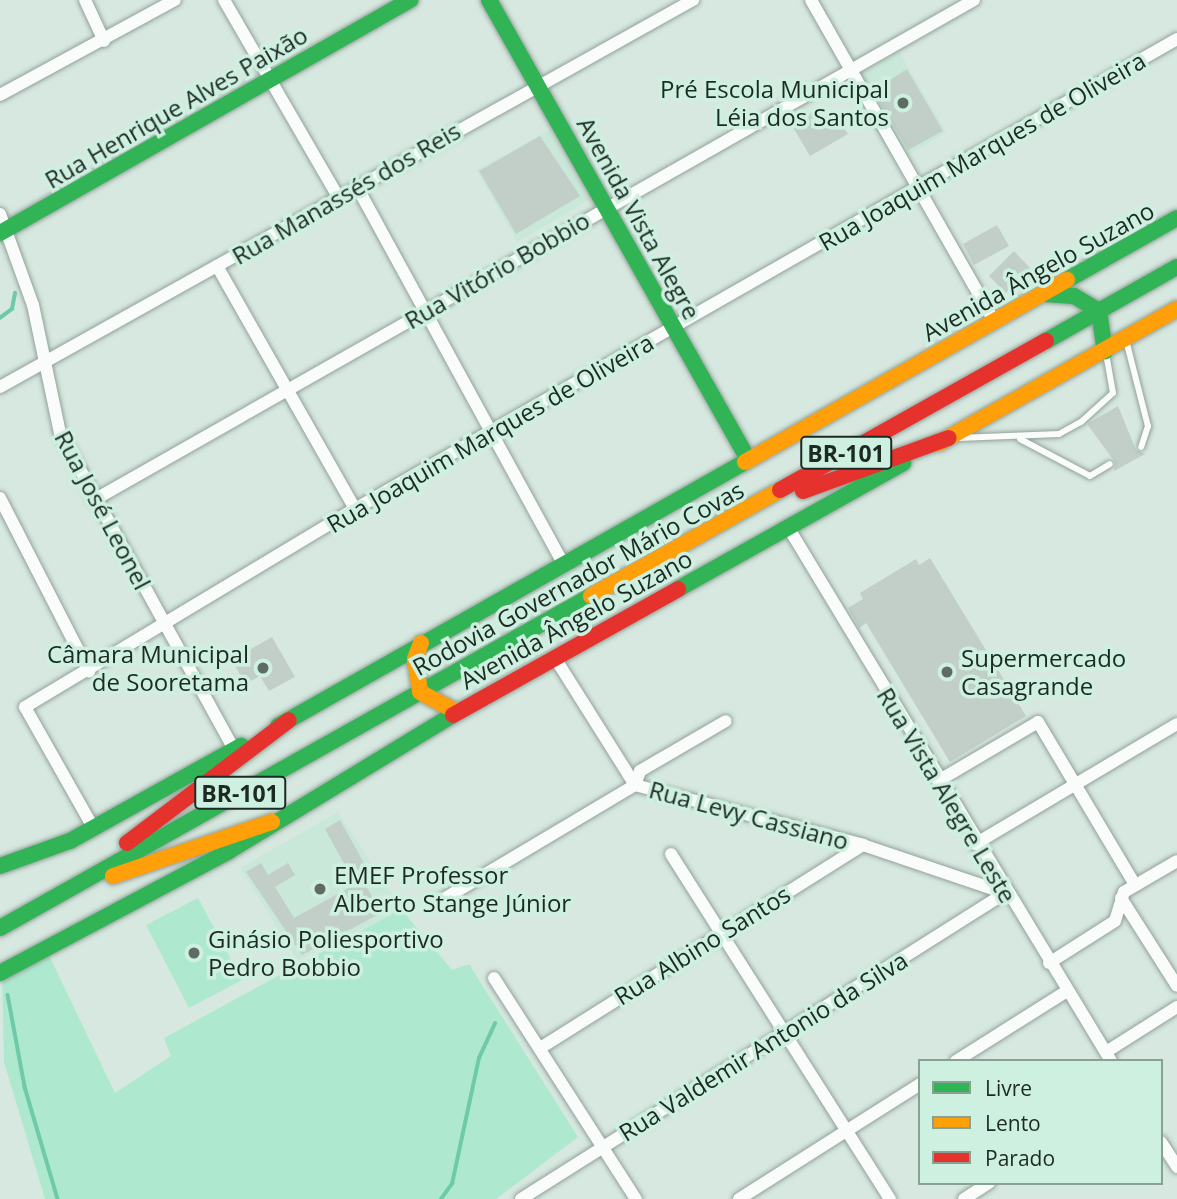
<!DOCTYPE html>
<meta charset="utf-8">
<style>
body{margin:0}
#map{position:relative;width:1177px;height:1199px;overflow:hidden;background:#d6e8df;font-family:"Open Sans",sans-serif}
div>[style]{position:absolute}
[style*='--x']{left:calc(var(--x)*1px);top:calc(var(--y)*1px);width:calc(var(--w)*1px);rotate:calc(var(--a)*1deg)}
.built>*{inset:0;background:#c9e8d9}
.green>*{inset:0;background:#aee9cf}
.stream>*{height:3.5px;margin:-1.75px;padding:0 1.75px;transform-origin:1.75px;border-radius:1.75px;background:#6ecaa8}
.building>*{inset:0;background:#c1cfc8}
.roads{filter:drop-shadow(0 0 2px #93a19a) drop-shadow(0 0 2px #93a19a)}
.lane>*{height:6px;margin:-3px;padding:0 3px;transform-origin:3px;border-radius:3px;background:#f9fcfa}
.street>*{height:12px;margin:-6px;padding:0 6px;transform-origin:6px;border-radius:6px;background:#f9fcfa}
.fast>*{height:16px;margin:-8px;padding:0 8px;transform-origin:8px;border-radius:8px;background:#30b455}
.slow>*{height:16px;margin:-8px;padding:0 8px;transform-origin:8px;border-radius:8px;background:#ff9f0a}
.jam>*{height:16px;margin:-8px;padding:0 8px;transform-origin:8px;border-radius:8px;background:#e5322d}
.dots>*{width:19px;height:19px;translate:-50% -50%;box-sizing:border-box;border:4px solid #cef0e0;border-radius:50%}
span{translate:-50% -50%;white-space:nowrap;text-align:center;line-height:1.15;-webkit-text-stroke:7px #cef0e0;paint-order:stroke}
.shield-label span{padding:2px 5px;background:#cef0e0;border:2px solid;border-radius:5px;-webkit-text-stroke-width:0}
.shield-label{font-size:23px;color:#1d2a24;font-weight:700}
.poi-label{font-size:24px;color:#1d2a24}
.right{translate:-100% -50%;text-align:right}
.left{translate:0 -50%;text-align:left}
.street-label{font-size:24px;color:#1d2a24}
.legend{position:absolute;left:918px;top:1059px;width:245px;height:126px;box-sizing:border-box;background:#cef0e0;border:2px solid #87a195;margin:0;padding:9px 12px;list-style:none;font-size:21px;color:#1d2a24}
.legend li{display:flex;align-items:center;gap:14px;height:35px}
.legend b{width:35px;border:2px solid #87a195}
</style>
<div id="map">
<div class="built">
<div style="clip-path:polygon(899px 52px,946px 132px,907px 156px,861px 74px)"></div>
<div style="clip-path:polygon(549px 130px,589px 200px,517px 242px,477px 170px)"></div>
<div style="clip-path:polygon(338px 812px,401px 909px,298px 961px,240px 868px)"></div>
</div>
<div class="green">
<div style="clip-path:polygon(198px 898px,242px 980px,189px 1008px,146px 925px)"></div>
<div style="clip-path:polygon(401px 909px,452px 970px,469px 964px,578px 1137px,496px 1199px,45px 1199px,4px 1062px,2px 969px,43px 943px,115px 1093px,171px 1056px,164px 1038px)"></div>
</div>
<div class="stream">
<div style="--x:0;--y:318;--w:15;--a:-37"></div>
<div style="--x:12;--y:309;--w:16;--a:-79"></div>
<div style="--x:8;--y:995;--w:94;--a:79.5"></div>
<div style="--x:25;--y:1087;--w:117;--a:73.6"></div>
<div style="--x:441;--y:1199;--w:19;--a:-54"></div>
<div style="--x:452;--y:1184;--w:129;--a:-77.9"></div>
<div style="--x:479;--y:1058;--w:38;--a:-65"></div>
</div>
<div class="building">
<div style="clip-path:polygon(907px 69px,943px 131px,908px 150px,873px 91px)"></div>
<div style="clip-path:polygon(820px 107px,838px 118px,848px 134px,810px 156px,791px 124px)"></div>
<div style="clip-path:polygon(540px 136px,580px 196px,516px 234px,479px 171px)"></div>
<div style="clip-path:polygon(997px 225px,1009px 246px,974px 265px,963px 244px)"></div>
<div style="clip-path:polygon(1014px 251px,1030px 268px,1006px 293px,989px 276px)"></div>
<div style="clip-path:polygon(1118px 406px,1136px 450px,1145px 454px,1114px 471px,1115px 462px,1087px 424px)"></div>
<div style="clip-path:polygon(930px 558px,1026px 716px,950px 762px,866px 623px,859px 628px,848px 608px,863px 599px,860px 593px,916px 559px,919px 565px)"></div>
<div style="clip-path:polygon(272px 637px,295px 677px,269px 691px,260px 676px,245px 684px,232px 660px)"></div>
<div style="clip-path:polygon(340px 820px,369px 872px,353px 880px,325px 829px)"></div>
<div style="clip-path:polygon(261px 863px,268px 875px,288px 863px,295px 875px,275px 887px,294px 918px,363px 880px,381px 913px,302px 955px,246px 872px)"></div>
</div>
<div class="roads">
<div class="lane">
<div style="--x:1126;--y:340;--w:89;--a:75.7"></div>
<div style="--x:1148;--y:426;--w:22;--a:108"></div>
<div style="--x:958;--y:438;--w:101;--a:-2.3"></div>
<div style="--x:1059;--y:434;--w:25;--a:-29"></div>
<div style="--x:1081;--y:422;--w:43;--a:-42.2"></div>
<div style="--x:1113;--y:393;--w:39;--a:-100"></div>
<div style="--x:1020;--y:439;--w:79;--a:27.9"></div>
<div style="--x:1090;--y:476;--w:23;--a:-31"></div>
</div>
<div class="street">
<div style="--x:85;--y:0;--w:45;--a:65.1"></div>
<div style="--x:224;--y:0;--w:229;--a:59.9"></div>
<div style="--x:811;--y:0;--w:369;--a:60.3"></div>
<div style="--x:0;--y:95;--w:199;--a:-28.5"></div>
<div style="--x:357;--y:187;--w:430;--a:61.3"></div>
<div style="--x:0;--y:214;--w:97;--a:70.1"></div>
<div style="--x:33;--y:305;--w:131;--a:78.1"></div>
<div style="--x:60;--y:433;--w:362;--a:61.2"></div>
<div style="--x:217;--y:266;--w:279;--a:60.4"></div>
<div style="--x:0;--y:387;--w:794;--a:-29.18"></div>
<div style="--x:0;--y:498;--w:195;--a:62.8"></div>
<div style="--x:94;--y:500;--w:1012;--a:-29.6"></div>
<div style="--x:788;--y:527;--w:624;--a:58.83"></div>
<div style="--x:555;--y:658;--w:150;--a:57.8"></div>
<div style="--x:635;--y:785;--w:236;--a:14.7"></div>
<div style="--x:863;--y:845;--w:150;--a:18.7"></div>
<div style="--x:938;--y:781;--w:116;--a:-30.5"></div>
<div style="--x:1038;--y:722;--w:190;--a:59.2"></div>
<div style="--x:94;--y:829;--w:140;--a:-119.5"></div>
<div style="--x:25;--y:707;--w:385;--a:-31"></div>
<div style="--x:355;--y:509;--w:947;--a:-29.76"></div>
<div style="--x:975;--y:844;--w:235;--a:-30.7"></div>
<div style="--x:671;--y:854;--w:409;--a:57.6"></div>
<div style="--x:1121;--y:898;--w:104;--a:57.5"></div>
<div style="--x:442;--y:900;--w:225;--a:-30.8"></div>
<div style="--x:635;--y:785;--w:15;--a:-70"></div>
<div style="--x:640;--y:771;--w:99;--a:-30.2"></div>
<div style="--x:1049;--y:963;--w:78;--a:-32.5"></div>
<div style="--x:1115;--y:921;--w:30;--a:-73"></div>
<div style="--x:1124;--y:892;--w:61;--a:-30.3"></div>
<div style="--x:494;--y:978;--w:263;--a:57.3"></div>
<div style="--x:542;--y:1047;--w:379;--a:-32.2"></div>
<div style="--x:1106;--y:1052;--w:84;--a:-32.4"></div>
<div style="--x:956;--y:1061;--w:131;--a:-32.2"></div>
<div style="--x:1161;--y:1142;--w:30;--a:57"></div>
<div style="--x:521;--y:1199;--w:573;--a:-32.3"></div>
<div style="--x:739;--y:1199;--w:214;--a:-32.4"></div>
<div style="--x:964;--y:1199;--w:30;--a:-33"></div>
</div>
<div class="fast">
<div style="--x:489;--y:0;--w:527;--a:60.57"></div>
<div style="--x:0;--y:233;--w:472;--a:-29.6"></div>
<div style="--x:1067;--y:280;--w:126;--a:-29.4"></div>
<div style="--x:1045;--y:294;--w:29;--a:4"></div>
<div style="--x:1074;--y:296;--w:29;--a:31"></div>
<div style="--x:1099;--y:311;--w:41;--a:81.7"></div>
<div style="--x:1046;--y:341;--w:150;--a:-29.5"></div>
<div style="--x:678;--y:589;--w:258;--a:-29.2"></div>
<div style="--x:278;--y:726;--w:536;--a:-29.48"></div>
<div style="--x:0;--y:866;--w:74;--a:-19.7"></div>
<div style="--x:70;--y:841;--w:196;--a:-29.1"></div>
<div style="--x:0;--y:928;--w:678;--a:-29.33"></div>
<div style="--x:0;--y:973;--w:259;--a:-28"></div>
<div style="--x:229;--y:851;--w:262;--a:-31.3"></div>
</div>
<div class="slow">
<div style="--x:939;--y:443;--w:273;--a:-29.4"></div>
<div style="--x:745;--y:462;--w:370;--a:-29.5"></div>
<div style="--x:591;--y:596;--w:217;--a:-29.3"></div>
<div style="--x:421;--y:643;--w:17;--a:111"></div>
<div style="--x:415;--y:659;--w:33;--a:81"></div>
<div style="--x:420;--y:692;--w:42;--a:28.4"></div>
<div style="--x:113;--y:876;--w:168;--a:-18.8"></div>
</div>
<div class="jam">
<div style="--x:780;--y:490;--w:305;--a:-29.3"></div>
<div style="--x:803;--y:491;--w:155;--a:-20"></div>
<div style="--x:453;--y:715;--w:258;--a:-29.2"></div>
<div style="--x:127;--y:843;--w:203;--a:-37.2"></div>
</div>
</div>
<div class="dots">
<div style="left:903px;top:103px;background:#5e6c65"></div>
<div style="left:263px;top:668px;background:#5e6c65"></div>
<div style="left:947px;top:672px;background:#5e6c65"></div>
<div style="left:320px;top:889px;background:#5e6c65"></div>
<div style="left:194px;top:953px;background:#5e6c65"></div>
</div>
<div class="shield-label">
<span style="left:846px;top:453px">BR-101</span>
<span style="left:240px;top:793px">BR-101</span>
</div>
<div class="poi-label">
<span class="right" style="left:889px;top:103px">Pré Escola Municipal<br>Léia dos Santos</span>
<span class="right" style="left:249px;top:668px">Câmara Municipal<br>de Sooretama</span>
<span class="left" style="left:961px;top:672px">Supermercado<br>Casagrande</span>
<span class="left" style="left:334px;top:889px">EMEF Professor<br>Alberto Stange Júnior</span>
<span class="left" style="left:208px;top:953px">Ginásio Poliesportivo<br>Pedro Bobbio</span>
</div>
<div class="street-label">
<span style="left:176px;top:107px;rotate:-30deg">Rua Henrique Alves Paixão</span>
<span style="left:982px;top:151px;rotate:-30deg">Rua Joaquim Marques de Oliveira</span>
<span style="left:346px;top:193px;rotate:-30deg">Rua Manassés dos Reis</span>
<span style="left:639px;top:218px;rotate:61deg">Avenida Vista Alegre</span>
<span style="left:497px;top:270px;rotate:-30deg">Rua Vitório Bobbio</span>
<span style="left:1038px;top:271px;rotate:-29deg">Avenida Ângelo Suzano</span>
<span style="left:490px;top:433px;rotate:-30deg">Rua Joaquim Marques de Oliveira</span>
<span style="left:103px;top:510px;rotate:62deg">Rua José Leonel</span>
<span style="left:578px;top:578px;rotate:-29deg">Rodovia Governador Mário Covas</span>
<span style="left:576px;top:619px;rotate:-29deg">Avenida Ângelo Suzano</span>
<span style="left:947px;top:795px;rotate:59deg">Rua Vista Alegre Leste</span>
<span style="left:749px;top:815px;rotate:15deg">Rua Levy Cassiano</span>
<span style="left:702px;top:945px;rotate:-32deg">Rua Albino Santos</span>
<span style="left:763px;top:1046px;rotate:-32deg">Rua Valdemir Antonio da Silva</span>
</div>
<ul class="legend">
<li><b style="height:9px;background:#30b455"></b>Livre</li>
<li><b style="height:9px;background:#ff9f0a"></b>Lento</li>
<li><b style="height:9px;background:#e5322d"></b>Parado</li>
</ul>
</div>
